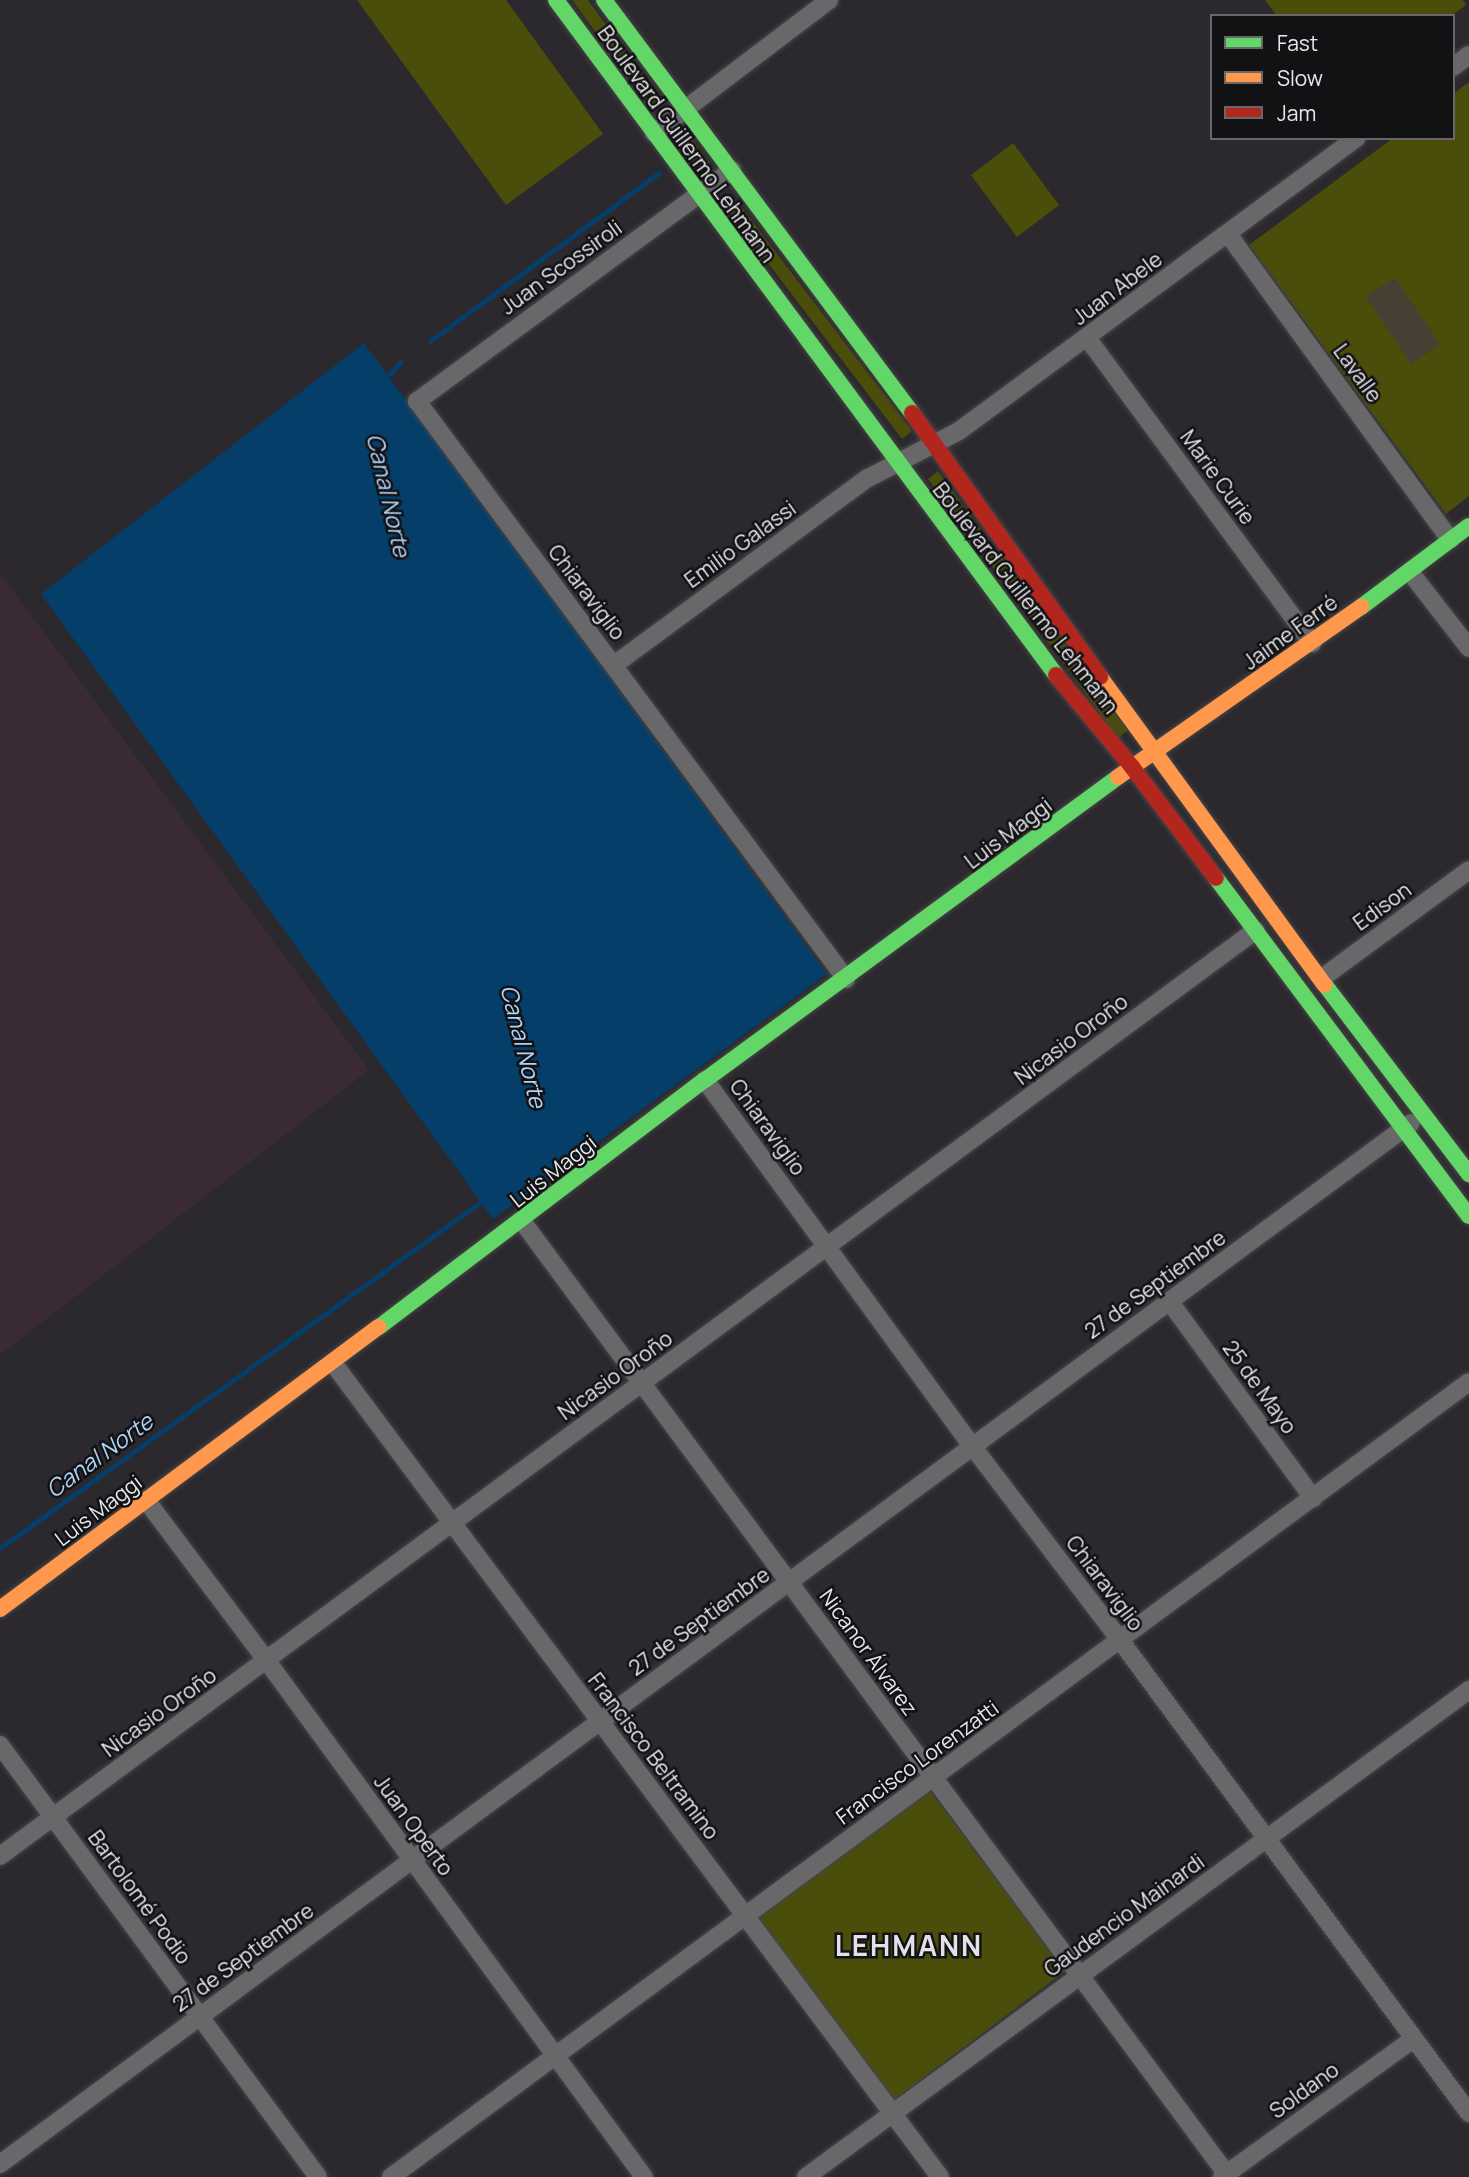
<!DOCTYPE html>
<meta charset="utf-8">
<style>
body{margin:0}
#map{position:relative;width:1469px;height:2177px;overflow:hidden;background:#2b292d;font-family:Manrope,sans-serif}
div>[style]{position:absolute}
[style*='--x']{left:calc(var(--x)*1px);top:calc(var(--y)*1px);width:calc(var(--w)*1px);rotate:calc(var(--a)*1deg)}
.industrial>*{inset:0;background:#3a2a33}
.green>*{inset:0;background:#4a4e0a}
.water>*{inset:0;background:#043e69}
.stream>*{height:5px;margin:-2.5px;padding:0 2.5px;transform-origin:2.5px;border-radius:2.5px;background:#043e69}
.building>*{inset:0;background:#473e34}
.roads{filter:drop-shadow(0 0 2px #464548) drop-shadow(0 0 2px #464548)}
.street>*{height:18px;margin:-9px;padding:0 9px;transform-origin:9px;border-radius:9px;background:#68676a}
.fast>*{height:16px;margin:-8px;padding:0 8px;transform-origin:8px;border-radius:8px;background:#63d668}
.slow>*{height:16px;margin:-8px;padding:0 8px;transform-origin:8px;border-radius:8px;background:#ff974d}
.jam>*{height:16px;margin:-8px;padding:0 8px;transform-origin:8px;border-radius:8px;background:#b3261e}
span{translate:-50% -50%;white-space:nowrap;text-align:center;line-height:1.15;-webkit-text-stroke:5px #121114;paint-order:stroke}
.street-label{font-size:21px;color:#e8e7eb}
.water-label{font-size:23px;color:#afd2f5;font-style:italic}
.district-label{font-size:28px;color:#e3e0e8;font-weight:700;letter-spacing:2px}
.legend{position:absolute;left:1210px;top:14px;width:245px;height:126px;box-sizing:border-box;background:#121114;border:2px solid #68676a;margin:0;padding:9px 12px;list-style:none;font-size:21px;color:#e8e7eb}
.legend li{display:flex;align-items:center;gap:14px;height:35px}
.legend b{width:35px;border:2px solid #68676a}
</style>
<div id="map">
<div class="industrial">
<div style="clip-path:polygon(0 573px,369px 1070px,0 1355px)"></div>
</div>
<div class="green">
<div style="clip-path:polygon(357px 0,506px 0,603px 134px,506px 205px)"></div>
<div style="clip-path:polygon(572px 0,588px 0,661px 100px,651px 107px)"></div>
<div style="clip-path:polygon(1265px 0,1463px 0,1466px 5px,1451px 16px,1277px 16px)"></div>
<div style="clip-path:polygon(1469px 82px,1469px 496px,1446px 514px,1249px 245px,1393px 138px,1453px 138px,1453px 94px)"></div>
<div style="clip-path:polygon(687px 132px,710px 163px,700px 171px,677px 140px)"></div>
<div style="clip-path:polygon(1013px 143px,1059px 205px,1017px 237px,971px 175px)"></div>
<div style="clip-path:polygon(737px 201px,912px 431px,902px 439px,726px 208px)"></div>
<div style="clip-path:polygon(938px 471px,1128px 730px,1118px 738px,928px 479px)"></div>
<div style="clip-path:polygon(929px 1789px,1065px 1971px,893px 2101px,757px 1919px)"></div>
</div>
<div class="water">
<div style="clip-path:polygon(364px 343px,827px 974px,493px 1219px,41px 594px)"></div>
</div>
<div class="stream">
<div style="--x:430;--y:341;--w:284;--a:-36.3"></div>
<div style="--x:384;--y:379;--w:24;--a:-45"></div>
<div style="--x:0;--y:1548;--w:599;--a:-35.76"></div>
</div>
<div class="building">
<div style="clip-path:polygon(1395px 278px,1440px 344px,1411px 364px,1366px 297px)"></div>
</div>
<div class="roads">
<div class="street">
<div style="--x:1453;--y:67;--w:20;--a:-37"></div>
<div style="--x:654;--y:133;--w:220;--a:-37.2"></div>
<div style="--x:732;--y:170;--w:391;--a:143.7"></div>
<div style="--x:417;--y:401;--w:720;--a:53.42"></div>
<div style="--x:1228;--y:234;--w:378;--a:54"></div>
<div style="--x:1088;--y:339;--w:378;--a:53.6"></div>
<div style="--x:1410;--y:572;--w:96;--a:52.2"></div>
<div style="--x:614;--y:665;--w:315;--a:-36.4"></div>
<div style="--x:868;--y:478;--w:102;--a:-27.3"></div>
<div style="--x:959;--y:431;--w:494;--a:-36.4"></div>
<div style="--x:1322;--y:978;--w:182;--a:-36.3"></div>
<div style="--x:705;--y:1080;--w:454;--a:53.9"></div>
<div style="--x:973;--y:1447;--w:243;--a:52.7"></div>
<div style="--x:1120;--y:1640;--w:588;--a:53.58"></div>
<div style="--x:522;--y:1221;--w:1189;--a:53.52"></div>
<div style="--x:1170;--y:1302;--w:243;--a:53.9"></div>
<div style="--x:333;--y:1363;--w:1015;--a:53.29"></div>
<div style="--x:146;--y:1500;--w:201;--a:53.1"></div>
<div style="--x:267;--y:1661;--w:639;--a:53.85"></div>
<div style="--x:0;--y:1745;--w:536;--a:53.64"></div>
<div style="--x:0;--y:1856;--w:1560;--a:-36.4"></div>
<div style="--x:0;--y:2164;--w:1753;--a:-36.42"></div>
<div style="--x:391;--y:2177;--w:1339;--a:-36.41"></div>
<div style="--x:806;--y:2177;--w:823;--a:-36.3"></div>
<div style="--x:1222;--y:2177;--w:236;--a:-35.8"></div>
</div>
<div class="fast">
<div style="--x:556;--y:0;--w:840;--a:53.47"></div>
<div style="--x:604;--y:0;--w:515;--a:53.29"></div>
<div style="--x:1361;--y:607;--w:135;--a:-36.9"></div>
<div style="--x:1216;--y:878;--w:422;--a:53.2"></div>
<div style="--x:1325;--y:985;--w:238;--a:52.7"></div>
<div style="--x:379;--y:1327;--w:409;--a:-37.2"></div>
<div style="--x:705;--y:1080;--w:512;--a:-36.27"></div>
</div>
<div class="slow">
<div style="--x:1100;--y:677;--w:381;--a:53.9"></div>
<div style="--x:1118;--y:777;--w:297;--a:-35"></div>
<div style="--x:0;--y:1609;--w:472;--a:-36.7"></div>
</div>
<div class="jam">
<div style="--x:912;--y:413;--w:324;--a:54.5"></div>
<div style="--x:1056;--y:675;--w:119;--a:50.4"></div>
<div style="--x:1132;--y:767;--w:139;--a:52.9"></div>
</div>
</div>
<div class="street-label">
<span style="left:687px;top:144px;rotate:54deg">Boulevard Guillermo Lehmann</span>
<span style="left:561px;top:267px;rotate:-36deg">Juan Scossiroli</span>
<span style="left:1117px;top:288px;rotate:-37deg">Juan Abele</span>
<span style="left:1358px;top:373px;rotate:54deg">Lavalle</span>
<span style="left:1218px;top:477px;rotate:54deg">Marie Curie</span>
<span style="left:740px;top:544px;rotate:-36deg">Emilio Galassi</span>
<span style="left:587px;top:592px;rotate:53deg">Chiaraviglio</span>
<span style="left:1026px;top:598px;rotate:52deg">Boulevard Guillermo Lehmann</span>
<span style="left:1290px;top:632px;rotate:-36deg">Jaime Ferré</span>
<span style="left:1008px;top:833px;rotate:-37deg">Luis Maggi</span>
<span style="left:1382px;top:906px;rotate:-36deg">Edison</span>
<span style="left:1071px;top:1039px;rotate:-37deg">Nicasio Oroño</span>
<span style="left:768px;top:1127px;rotate:54deg">Chiaraviglio</span>
<span style="left:553px;top:1171px;rotate:-38deg">Luis Maggi</span>
<span style="left:1155px;top:1284px;rotate:-36deg">27 de Septiembre</span>
<span style="left:615px;top:1375px;rotate:-36deg">Nicasio Oroño</span>
<span style="left:1260px;top:1387px;rotate:54deg">25 de Mayo</span>
<span style="left:98px;top:1510px;rotate:-37deg">Luis Maggi</span>
<span style="left:1105px;top:1583px;rotate:53deg">Chiaraviglio</span>
<span style="left:699px;top:1621px;rotate:-36deg">27 de Septiembre</span>
<span style="left:869px;top:1652px;rotate:54deg">Nicanor Álvarez</span>
<span style="left:159px;top:1712px;rotate:-36deg">Nicasio Oroño</span>
<span style="left:654px;top:1756px;rotate:53deg">Francisco Beltramino</span>
<span style="left:917px;top:1762px;rotate:-36deg">Francisco Lorenzatti</span>
<span style="left:414px;top:1825px;rotate:54deg">Juan Operto</span>
<span style="left:140px;top:1897px;rotate:54deg">Bartolomé Podio</span>
<span style="left:1124px;top:1915px;rotate:-36deg">Gaudencio Mainardi</span>
<span style="left:243px;top:1957px;rotate:-36deg">27 de Septiembre</span>
<span style="left:1304px;top:2090px;rotate:-36deg">Soldano</span>
</div>
<div class="water-label">
<span style="left:389px;top:495px;rotate:77deg">Canal Norte</span>
<span style="left:524px;top:1046px;rotate:76deg">Canal Norte</span>
<span style="left:99px;top:1455px;rotate:-36deg">Canal Norte</span>
</div>
<div class="district-label">
<span style="left:909px;top:1945px">LEHMANN</span>
</div>
<ul class="legend">
<li><b style="height:9px;background:#63d668"></b>Fast</li>
<li><b style="height:9px;background:#ff974d"></b>Slow</li>
<li><b style="height:9px;background:#b3261e"></b>Jam</li>
</ul>
</div>
